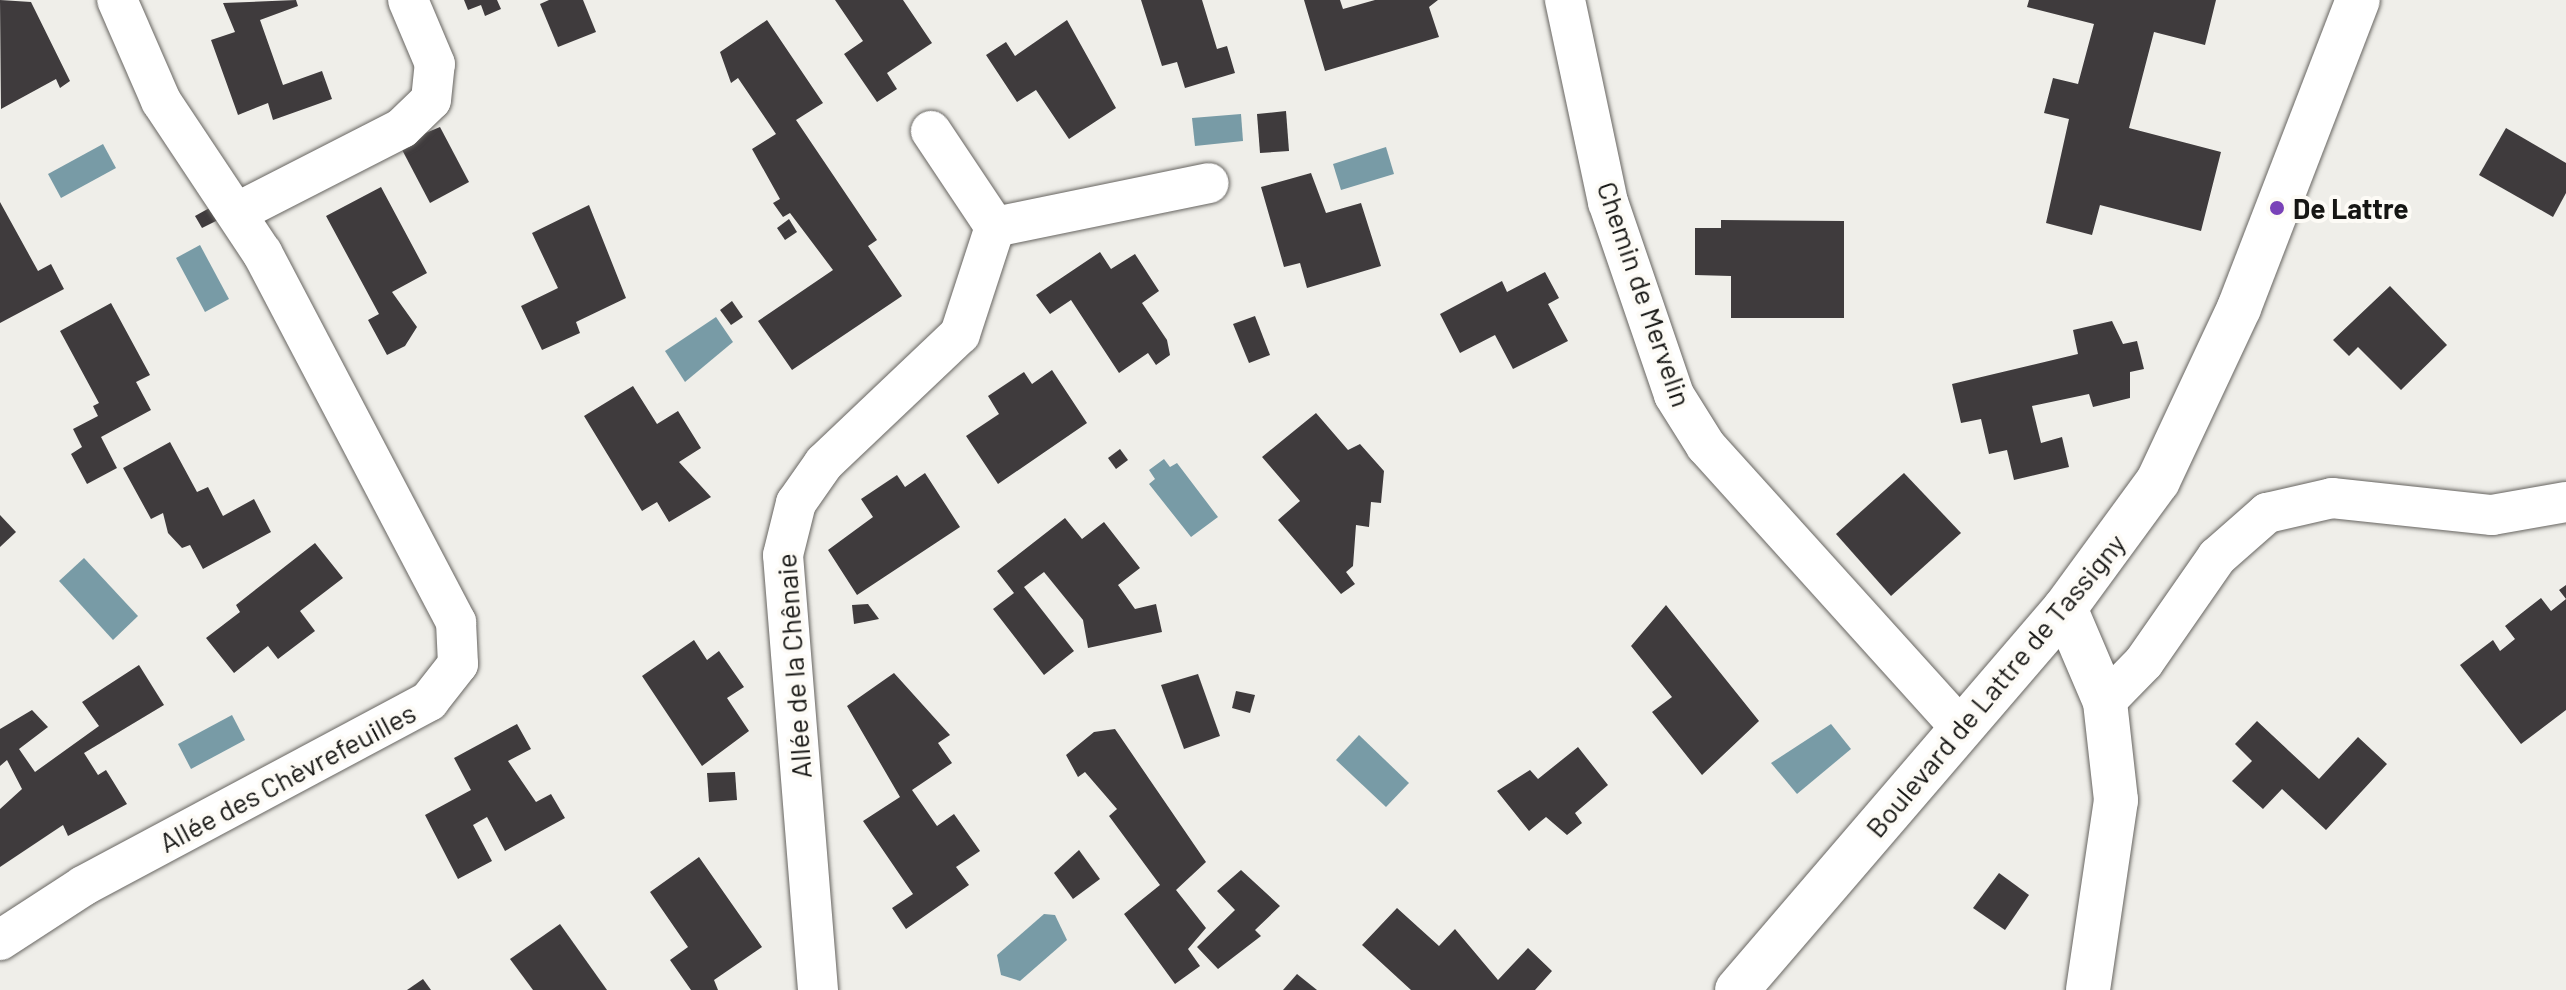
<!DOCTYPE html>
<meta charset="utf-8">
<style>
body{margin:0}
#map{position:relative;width:2566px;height:990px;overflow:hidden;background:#efeee9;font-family:Barlow,sans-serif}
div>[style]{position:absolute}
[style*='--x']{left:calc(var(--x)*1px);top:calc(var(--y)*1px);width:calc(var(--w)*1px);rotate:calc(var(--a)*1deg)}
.water>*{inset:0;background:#789ba6}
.building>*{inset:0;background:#3f3b3d}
.roads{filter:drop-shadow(0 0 2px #676561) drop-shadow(0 0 2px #676561)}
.street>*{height:40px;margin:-20px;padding:0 20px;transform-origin:20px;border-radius:20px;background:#fff}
.secondary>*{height:44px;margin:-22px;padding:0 22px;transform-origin:22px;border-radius:22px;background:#fff}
.dots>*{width:22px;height:22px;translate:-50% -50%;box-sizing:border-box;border:4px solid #fdfbf6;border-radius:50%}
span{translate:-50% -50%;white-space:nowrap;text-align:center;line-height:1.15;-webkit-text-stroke:8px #fdfbf6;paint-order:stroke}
.poi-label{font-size:28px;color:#161614;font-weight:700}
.left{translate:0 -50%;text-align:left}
.street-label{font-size:28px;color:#161614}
</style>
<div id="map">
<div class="water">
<div style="clip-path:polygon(1241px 114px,1243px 141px,1195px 146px,1192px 118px)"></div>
<div style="clip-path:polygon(103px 144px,116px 168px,61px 198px,48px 174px)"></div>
<div style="clip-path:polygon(1386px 147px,1394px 174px,1341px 190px,1333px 164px)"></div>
<div style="clip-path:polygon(200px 245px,229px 299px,205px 312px,176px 258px)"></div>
<div style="clip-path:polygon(716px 317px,733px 342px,685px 382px,665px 351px)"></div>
<div style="clip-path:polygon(1164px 459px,1170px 467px,1177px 463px,1218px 517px,1191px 537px,1149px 484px,1155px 479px,1149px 470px)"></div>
<div style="clip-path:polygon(84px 558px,138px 616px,113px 640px,59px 581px)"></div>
<div style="clip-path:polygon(232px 715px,245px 740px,191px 769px,178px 744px)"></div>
<div style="clip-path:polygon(1831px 724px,1851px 749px,1797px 794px,1771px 763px)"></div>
<div style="clip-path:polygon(1359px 735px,1409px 783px,1386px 807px,1336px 760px)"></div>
<div style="clip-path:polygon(1044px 914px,1055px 915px,1067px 940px,1020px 981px,1001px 975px,997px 955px)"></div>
</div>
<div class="building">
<div style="clip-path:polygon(0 0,31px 2px,70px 81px,60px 88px,56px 79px,1px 109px)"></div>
<div style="clip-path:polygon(296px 0,298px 6px,260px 20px,283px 85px,322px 71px,332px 99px,273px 120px,268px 103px,238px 115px,211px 40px,235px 32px,223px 3px)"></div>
<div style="clip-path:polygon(464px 0,497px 0,501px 9px,485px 16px,481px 5px,468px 10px)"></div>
<div style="clip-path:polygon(549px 0,583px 0,596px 32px,558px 47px,540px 4px)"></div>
<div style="clip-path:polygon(835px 0,903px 0,932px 43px,887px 73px,897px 89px,877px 102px,844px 54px,863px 41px)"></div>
<div style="clip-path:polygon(1141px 0,1202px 0,1217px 49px,1227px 46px,1235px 73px,1185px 88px,1177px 62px,1162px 66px)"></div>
<div style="clip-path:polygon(1304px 0,1340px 0,1343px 9px,1375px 0,1438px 0,1429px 7px,1439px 37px,1325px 71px)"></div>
<div style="clip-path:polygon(2029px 0,2216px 0,2205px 45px,2154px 32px,2129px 128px,2221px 152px,2201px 231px,2100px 205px,2092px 235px,2046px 223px,2069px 119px,2044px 113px,2053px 78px,2078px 84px,2094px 24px,2027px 7px)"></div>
<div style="clip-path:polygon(767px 20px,823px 103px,796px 120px,877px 240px,868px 246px,902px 296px,792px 370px,758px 321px,833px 270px,790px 213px,783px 217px,773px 203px,780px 199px,752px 149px,776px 134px,738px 78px,731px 83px,720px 52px)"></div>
<div style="clip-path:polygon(1067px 20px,1116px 108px,1069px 139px,1036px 90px,1017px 102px,986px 55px,1006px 42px,1015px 56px)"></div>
<div style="clip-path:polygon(1286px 111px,1289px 151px,1260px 153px,1257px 114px)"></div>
<div style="clip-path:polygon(440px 127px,469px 182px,430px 203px,399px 144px)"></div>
<div style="clip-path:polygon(2506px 128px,2566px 163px,2566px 193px,2553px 217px,2479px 175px)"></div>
<div style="clip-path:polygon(1311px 173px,1326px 213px,1361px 203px,1381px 266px,1307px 288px,1300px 263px,1284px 267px,1261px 187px)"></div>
<div style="clip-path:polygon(381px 187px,427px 273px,392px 292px,417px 327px,405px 346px,387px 355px,368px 320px,379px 314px,326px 216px)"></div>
<div style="clip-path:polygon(0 202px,38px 271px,51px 264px,64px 289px,0 323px)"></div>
<div style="clip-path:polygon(589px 205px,626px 298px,576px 322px,580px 333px,542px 350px,521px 306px,558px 288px,532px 233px)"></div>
<div style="clip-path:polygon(213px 206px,220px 219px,202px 228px,195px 216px)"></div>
<div style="clip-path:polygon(789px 219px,797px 232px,785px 240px,777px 228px)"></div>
<div style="clip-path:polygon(1721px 220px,1844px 221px,1844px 318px,1731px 318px,1731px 276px,1695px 275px,1695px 228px,1721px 228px)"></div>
<div style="clip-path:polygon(1100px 252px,1111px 269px,1135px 254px,1159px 291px,1142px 303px,1167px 340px,1170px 355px,1156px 365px,1148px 353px,1119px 373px,1071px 300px,1050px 314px,1036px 295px)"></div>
<div style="clip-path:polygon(1545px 272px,1559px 298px,1548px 304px,1568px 341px,1513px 369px,1495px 335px,1460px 353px,1440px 314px,1502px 281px,1507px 292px)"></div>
<div style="clip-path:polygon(2390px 286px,2447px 345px,2401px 390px,2358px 347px,2349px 356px,2333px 340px)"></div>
<div style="clip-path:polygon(732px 301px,743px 317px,731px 325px,720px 310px)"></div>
<div style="clip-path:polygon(111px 303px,150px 375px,136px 382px,151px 410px,101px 437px,117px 468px,87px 484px,71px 454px,82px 447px,73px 429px,98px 416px,93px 406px,99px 403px,60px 331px)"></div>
<div style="clip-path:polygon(1255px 316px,1270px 355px,1249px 363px,1233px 324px)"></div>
<div style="clip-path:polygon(2112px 321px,2123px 344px,2137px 341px,2144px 369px,2130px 372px,2130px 398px,2093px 407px,2089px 394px,2032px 406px,2041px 443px,2062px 437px,2069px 467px,2014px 480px,2007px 450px,1989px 454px,1981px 419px,1961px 423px,1952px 384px,2078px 354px,2073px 330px)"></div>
<div style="clip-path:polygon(1052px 370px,1087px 423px,998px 484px,966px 436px,999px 414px,988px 396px,1024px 372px,1032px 384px)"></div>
<div style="clip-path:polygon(633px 386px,657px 424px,678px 411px,701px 448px,679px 462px,711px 497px,669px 522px,657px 502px,642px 511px,584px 416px)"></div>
<div style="clip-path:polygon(1316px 413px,1348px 450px,1360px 444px,1384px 471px,1381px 503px,1371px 502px,1369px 527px,1356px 525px,1353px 566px,1346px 572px,1355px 584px,1341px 594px,1278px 520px,1300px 501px,1262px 457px)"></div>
<div style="clip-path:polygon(170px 442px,197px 492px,208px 487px,223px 516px,254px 499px,271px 532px,203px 569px,190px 545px,182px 548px,168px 533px,163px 513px,151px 519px,123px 468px)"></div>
<div style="clip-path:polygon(1120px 449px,1128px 460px,1116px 469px,1108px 458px)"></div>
<div style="clip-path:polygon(925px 473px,960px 527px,857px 595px,828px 550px,873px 517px,861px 499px,897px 475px,905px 487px)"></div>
<div style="clip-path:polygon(1904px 473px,1961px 533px,1891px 596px,1836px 534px)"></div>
<div style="clip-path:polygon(0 515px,16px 532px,0 547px)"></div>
<div style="clip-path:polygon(1065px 518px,1082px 539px,1104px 522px,1140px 568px,1118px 585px,1135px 609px,1156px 604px,1162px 632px,1088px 648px,1083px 620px,1044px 572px,1024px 587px,1074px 651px,1044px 675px,993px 609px,1014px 593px,997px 571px)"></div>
<div style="clip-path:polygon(315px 543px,343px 578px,300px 611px,315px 631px,278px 659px,268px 646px,234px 673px,206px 638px,240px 612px,236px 605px)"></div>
<div style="clip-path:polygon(2566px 585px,2566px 710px,2521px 744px,2460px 665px,2493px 640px,2500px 651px,2515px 639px,2505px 626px,2541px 598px,2551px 611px,2566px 599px,2559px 590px)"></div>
<div style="clip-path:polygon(868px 604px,879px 619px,854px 624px,852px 605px)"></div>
<div style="clip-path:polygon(1666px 605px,1759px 721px,1702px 775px,1652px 712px,1672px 697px,1631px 646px)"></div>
<div style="clip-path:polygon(694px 640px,707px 660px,719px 651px,744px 687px,727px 698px,749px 731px,702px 766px,642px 676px)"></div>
<div style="clip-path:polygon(139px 665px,164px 705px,84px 753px,98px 775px,106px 770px,127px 804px,68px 836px,63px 825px,0 867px,0 809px,22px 789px,7px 760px,0 766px,0 729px,32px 710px,48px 727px,19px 749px,35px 772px,99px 726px,82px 702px)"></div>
<div style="clip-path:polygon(894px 673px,950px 735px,938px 743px,952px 763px,912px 790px,937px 826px,954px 814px,980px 851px,956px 867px,969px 885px,906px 929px,892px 908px,913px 894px,863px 821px,900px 797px,847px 706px)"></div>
<div style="clip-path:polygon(1198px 674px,1220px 736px,1184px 749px,1161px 685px)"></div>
<div style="clip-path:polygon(1236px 691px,1255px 695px,1250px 713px,1232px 708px)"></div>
<div style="clip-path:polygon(2257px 721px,2319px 779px,2358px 737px,2387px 764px,2326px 830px,2282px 789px,2263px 809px,2232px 781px,2252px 761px,2235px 744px)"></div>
<div style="clip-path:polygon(517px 724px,531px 749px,508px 761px,536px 802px,551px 794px,565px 818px,505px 851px,487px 817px,473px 825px,492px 861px,458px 879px,425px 815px,471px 790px,454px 758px)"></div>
<div style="clip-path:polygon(1115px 729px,1206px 862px,1176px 890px,1206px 928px,1188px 949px,1200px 966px,1175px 984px,1124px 914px,1160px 885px,1109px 816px,1117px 809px,1085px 772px,1078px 777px,1066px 755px,1094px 732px)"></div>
<div style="clip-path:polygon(1578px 747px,1608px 785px,1575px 813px,1582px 823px,1567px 835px,1546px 817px,1529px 831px,1497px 791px,1530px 770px,1538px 779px)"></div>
<div style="clip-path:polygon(735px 772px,737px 800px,709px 802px,707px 773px)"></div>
<div style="clip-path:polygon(1079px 850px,1100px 879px,1073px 899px,1054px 873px)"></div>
<div style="clip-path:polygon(699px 857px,762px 947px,714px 980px,718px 990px,691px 990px,670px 960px,688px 947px,650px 892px)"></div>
<div style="clip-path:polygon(1241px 870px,1280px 906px,1255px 930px,1261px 936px,1218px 969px,1197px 947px,1235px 910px,1217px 891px)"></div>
<div style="clip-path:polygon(1999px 873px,2029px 895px,2005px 930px,1973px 908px)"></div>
<div style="clip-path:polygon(1397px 908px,1439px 946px,1455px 929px,1498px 980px,1528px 948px,1552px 971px,1535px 990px,1411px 990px,1362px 945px)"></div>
<div style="clip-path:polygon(560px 924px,607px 990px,533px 990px,510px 959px)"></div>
<div style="clip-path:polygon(1297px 974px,1317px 990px,1283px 990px)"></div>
<div style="clip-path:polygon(423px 979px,431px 990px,407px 990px)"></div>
</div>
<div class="roads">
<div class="street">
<div style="--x:1565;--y:0;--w:207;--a:78"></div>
<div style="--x:1608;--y:202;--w:204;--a:71.1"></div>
<div style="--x:1674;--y:395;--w:60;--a:57.9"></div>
<div style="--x:1706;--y:446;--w:380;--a:47.9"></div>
<div style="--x:931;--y:131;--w:115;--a:56.3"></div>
<div style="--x:238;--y:212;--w:184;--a:-27.1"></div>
<div style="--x:402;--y:128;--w:40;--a:-44"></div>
<div style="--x:431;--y:100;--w:36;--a:-84"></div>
<div style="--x:435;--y:64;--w:69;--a:-112.9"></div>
<div style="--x:2105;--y:702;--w:56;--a:-45.7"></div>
<div style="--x:2144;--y:662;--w:128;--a:-55.2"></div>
<div style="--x:2217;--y:557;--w:67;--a:-41.3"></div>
<div style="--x:2267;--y:513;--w:67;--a:-13"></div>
<div style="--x:2332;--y:498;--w:161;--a:6.1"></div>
<div style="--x:2492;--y:515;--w:75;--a:-10"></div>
<div style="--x:0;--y:940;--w:99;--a:-33"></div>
<div style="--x:83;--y:886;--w:392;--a:-28.1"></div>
<div style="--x:429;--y:701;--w:47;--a:-51.9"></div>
<div style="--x:458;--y:664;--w:42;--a:-92.7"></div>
<div style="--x:456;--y:622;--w:417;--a:-117.7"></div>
<div style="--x:262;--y:253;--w:182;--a:-123.6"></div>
<div style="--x:161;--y:101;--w:110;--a:-113.5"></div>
<div style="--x:818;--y:990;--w:436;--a:-94.6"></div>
<div style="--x:783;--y:555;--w:54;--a:-76"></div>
<div style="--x:796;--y:503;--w:49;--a:-55"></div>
<div style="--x:824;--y:463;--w:187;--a:-43.5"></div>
<div style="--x:960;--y:334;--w:113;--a:-71.9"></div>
<div style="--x:995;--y:227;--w:218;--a:-11.6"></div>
</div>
<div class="secondary">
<div style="--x:2065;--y:608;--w:102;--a:66.9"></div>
<div style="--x:2105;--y:702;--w:99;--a:83.6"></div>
<div style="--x:2116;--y:800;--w:192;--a:98.4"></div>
<div style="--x:1737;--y:990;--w:503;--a:-49.35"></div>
<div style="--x:2065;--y:608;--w:157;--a:-53.8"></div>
<div style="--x:2158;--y:481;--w:191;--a:-64.9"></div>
<div style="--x:2239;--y:308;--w:330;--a:-68.9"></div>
</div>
</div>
<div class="dots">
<div style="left:2277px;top:208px;background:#7942b8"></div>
</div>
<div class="poi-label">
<span class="left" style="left:2293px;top:208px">De Lattre</span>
</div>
<div class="street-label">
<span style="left:1645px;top:294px;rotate:71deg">Chemin de Mervelin</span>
<span style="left:793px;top:666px;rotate:-94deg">Allée de la Chênaie</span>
<span style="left:1995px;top:685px;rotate:-50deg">Boulevard de Lattre de Tassigny</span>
<span style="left:287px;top:777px;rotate:-28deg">Allée des Chèvrefeuilles</span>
</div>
</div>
